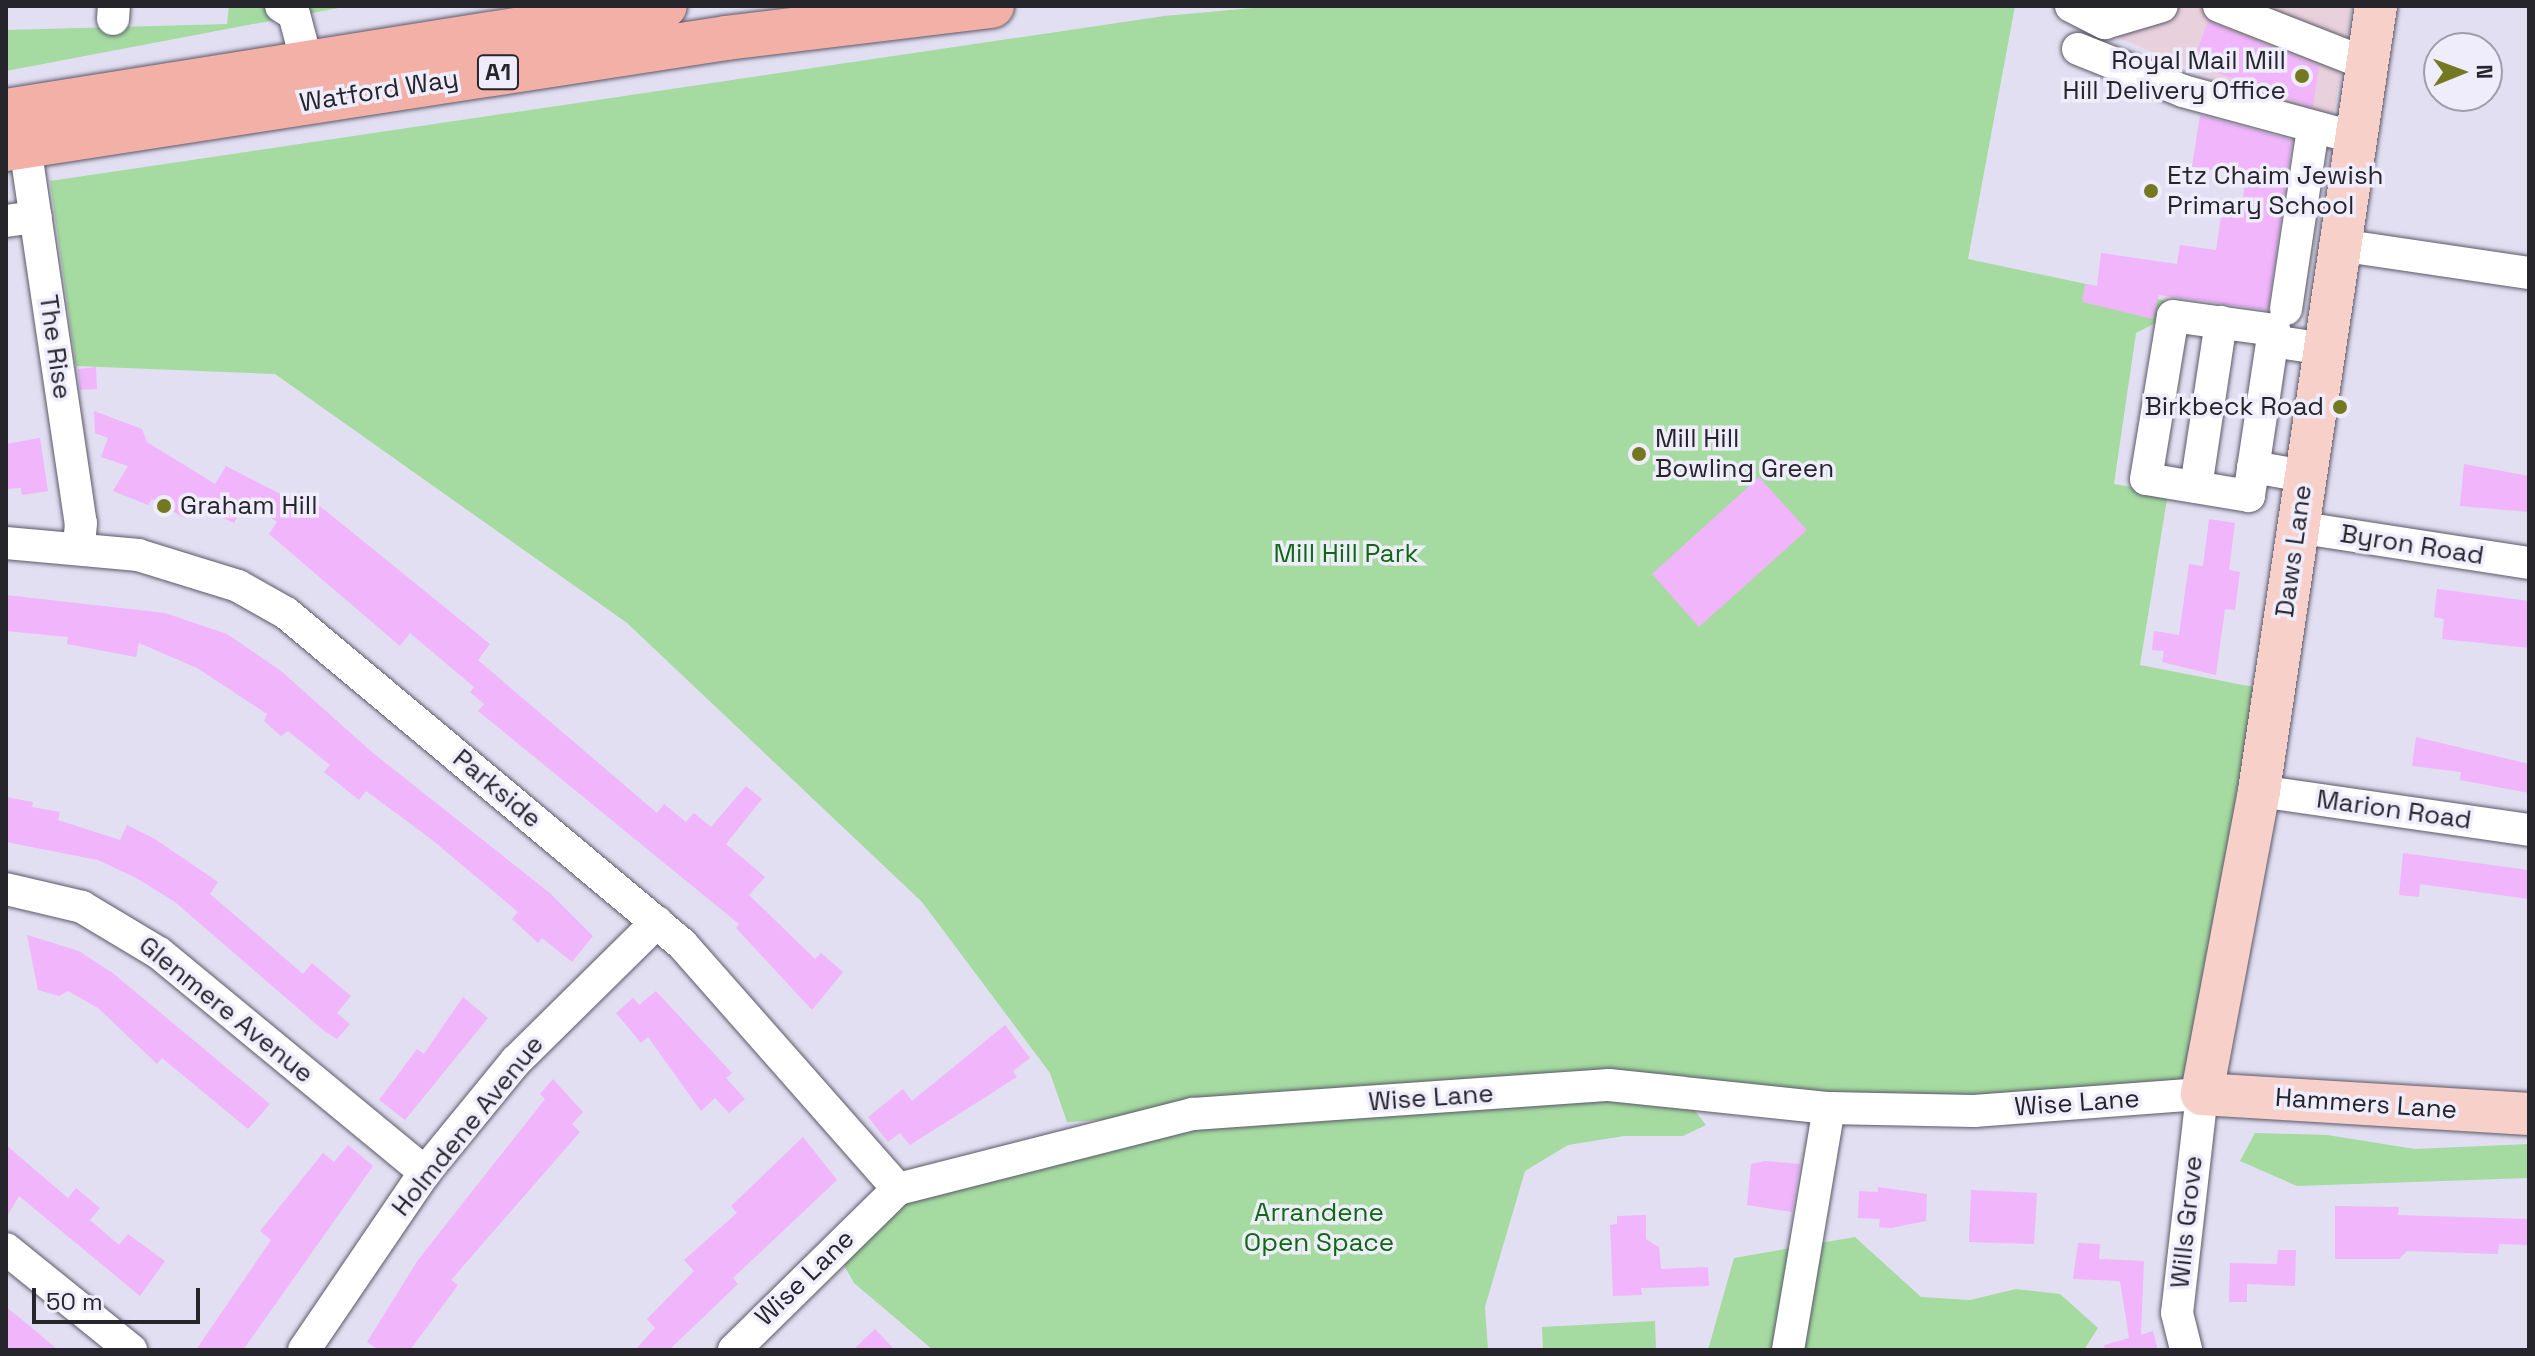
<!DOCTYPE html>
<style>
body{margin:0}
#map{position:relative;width:2535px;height:1356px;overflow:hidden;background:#e2dff2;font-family:"Space Grotesk",sans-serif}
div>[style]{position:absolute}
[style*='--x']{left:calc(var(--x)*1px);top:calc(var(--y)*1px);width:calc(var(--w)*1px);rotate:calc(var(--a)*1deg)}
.commercial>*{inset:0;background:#e8d1dc}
.green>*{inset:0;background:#a5dba1}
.building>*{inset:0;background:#f0b5fa}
.roads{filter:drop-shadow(0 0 2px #5b5868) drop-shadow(0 0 2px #5b5868)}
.minor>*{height:32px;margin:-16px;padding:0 16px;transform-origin:16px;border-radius:16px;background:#fff}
.major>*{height:42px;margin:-21px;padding:0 21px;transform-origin:21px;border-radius:21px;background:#f7d0ca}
.highway>*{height:44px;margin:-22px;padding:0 22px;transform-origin:22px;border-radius:22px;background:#f2b0a7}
.dots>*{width:22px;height:22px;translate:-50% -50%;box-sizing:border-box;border:4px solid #efedfc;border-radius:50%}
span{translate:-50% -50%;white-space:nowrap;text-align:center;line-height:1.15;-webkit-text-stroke:7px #efedfc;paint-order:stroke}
.shield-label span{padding:2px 6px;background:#efedfc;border:2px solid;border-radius:6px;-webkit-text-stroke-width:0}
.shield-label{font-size:24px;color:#26252c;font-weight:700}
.poi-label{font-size:26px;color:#26252c}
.right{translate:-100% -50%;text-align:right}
.left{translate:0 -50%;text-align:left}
.street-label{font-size:26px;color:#26252c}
.park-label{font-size:26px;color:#0f6912}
.frame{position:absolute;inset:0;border:8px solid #26252c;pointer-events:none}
.north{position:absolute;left:2423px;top:32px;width:80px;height:80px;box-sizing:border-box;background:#efedfc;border:2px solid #9f9da9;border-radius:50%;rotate:89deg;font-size:22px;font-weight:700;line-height:32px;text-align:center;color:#26252c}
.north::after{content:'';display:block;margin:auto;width:28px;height:36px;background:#747821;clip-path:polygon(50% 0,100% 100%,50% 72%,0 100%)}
.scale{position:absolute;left:32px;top:1288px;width:168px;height:36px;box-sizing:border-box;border:4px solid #26252c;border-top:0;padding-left:10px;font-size:24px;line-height:28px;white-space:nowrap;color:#26252c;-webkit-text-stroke:6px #efedfc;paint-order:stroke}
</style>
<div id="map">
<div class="commercial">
<div style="clip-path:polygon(2045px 6px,2352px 6px,2332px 123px,2311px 120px)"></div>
</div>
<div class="green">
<div style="clip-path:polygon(229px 6px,349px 6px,6px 71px,6px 30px,227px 24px)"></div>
<div style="clip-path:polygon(1275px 6px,2015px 6px,1968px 259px,2166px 301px,2163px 319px,2136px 333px,2114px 484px,2168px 493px,2140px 665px,2274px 691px,2202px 1094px,1591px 1100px,1691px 1106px,1706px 1125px,1683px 1136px,1624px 1136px,1568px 1145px,1525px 1171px,1485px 1307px,1488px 1350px,933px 1350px,854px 1283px,832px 1244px,899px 1182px,1231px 1112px,1067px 1122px,1050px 1073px,922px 902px,627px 623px,275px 374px,76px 366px,50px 181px,1164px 16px)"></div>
<div style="clip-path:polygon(2255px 1133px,2327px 1135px,2415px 1149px,2529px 1144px,2529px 1178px,2297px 1186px,2240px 1161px)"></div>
<div style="clip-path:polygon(1855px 1237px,1921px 1297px,1970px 1300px,2016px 1289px,2060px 1294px,2098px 1328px,2084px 1350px,1708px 1350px,1734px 1258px)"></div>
<div style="clip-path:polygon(1655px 1321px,1656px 1350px,1543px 1350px,1542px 1327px)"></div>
</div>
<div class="building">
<div style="clip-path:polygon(2208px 21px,2319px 66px,2313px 107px,2192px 64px)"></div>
<div style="clip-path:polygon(2200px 115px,2292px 140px,2268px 310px,2159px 295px,2153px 319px,2082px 302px,2085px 284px,2097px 286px,2101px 253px,2177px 264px,2180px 245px,2216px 250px,2222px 210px,2241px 213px,2246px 175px,2192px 167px)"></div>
<div style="clip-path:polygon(96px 367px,97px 389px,80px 390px,78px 369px)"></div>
<div style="clip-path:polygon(94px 411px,142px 429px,147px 442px,215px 484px,226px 466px,292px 500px,298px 491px,326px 511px,490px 644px,478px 660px,657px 813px,664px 804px,686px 822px,694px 813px,711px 827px,746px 786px,762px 799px,726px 844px,765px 877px,749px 895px,815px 959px,821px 953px,843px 972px,812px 1010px,736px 928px,739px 924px,478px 711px,484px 704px,470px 692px,474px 687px,410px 633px,400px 646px,269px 534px,277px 522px,247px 501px,234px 523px,193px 504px,184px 518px,152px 499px,148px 505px,113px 491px,128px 466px,101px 457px,108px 438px,95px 433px)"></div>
<div style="clip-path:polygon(40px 438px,48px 491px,22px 495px,21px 488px,6px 489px,6px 444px)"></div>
<div style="clip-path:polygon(2464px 464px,2529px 476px,2529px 512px,2460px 506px)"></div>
<div style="clip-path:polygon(1759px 477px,1807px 530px,1699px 627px,1652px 574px)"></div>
<div style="clip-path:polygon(2209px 519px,2235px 523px,2229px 570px,2240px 572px,2235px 610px,2225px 609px,2216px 675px,2162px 662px,2164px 651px,2152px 650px,2154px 631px,2179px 635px,2189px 564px,2203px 566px)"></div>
<div style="clip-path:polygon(2437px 589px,2529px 601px,2529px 648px,2442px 639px,2444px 619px,2434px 617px)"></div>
<div style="clip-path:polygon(6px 595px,165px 613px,227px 634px,281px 671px,373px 753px,551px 894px,593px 936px,572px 962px,542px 938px,538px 943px,512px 919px,518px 912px,431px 839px,366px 791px,359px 800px,324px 772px,330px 765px,288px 731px,281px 736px,264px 721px,267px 714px,197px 668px,139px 643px,136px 657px,67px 644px,68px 637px,6px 631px)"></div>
<div style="clip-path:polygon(2416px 737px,2529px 764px,2529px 793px,2460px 780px,2461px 772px,2412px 766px)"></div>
<div style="clip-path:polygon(6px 797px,33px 802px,32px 807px,60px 812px,58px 820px,120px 840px,127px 825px,155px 839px,218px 882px,210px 894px,303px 974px,312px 963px,351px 996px,337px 1013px,350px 1024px,337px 1039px,323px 1030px,175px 902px,136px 878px,98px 860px,6px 842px)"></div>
<div style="clip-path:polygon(2403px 853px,2529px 870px,2529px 899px,2420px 884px,2419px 897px,2399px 895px)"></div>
<div style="clip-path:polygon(27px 935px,79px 951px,114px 974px,270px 1104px,248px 1129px,162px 1058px,157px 1064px,98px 1008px,68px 991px,59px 996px,38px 990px)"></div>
<div style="clip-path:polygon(656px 991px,732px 1073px,726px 1078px,745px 1099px,729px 1113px,715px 1098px,701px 1111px,648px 1037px,641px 1043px,616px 1013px,633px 998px,639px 1005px)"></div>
<div style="clip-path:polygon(463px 997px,488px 1018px,405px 1120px,379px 1100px,417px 1049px,424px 1054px)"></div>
<div style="clip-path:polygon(1005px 1025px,1030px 1058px,1013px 1071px,1017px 1077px,910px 1145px,900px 1133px,888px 1142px,868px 1117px,903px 1089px,912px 1101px)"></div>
<div style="clip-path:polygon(553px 1079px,583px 1112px,572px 1124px,580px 1132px,451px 1280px,458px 1285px,410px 1350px,379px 1350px,367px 1342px,418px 1260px,545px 1099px,540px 1094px)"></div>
<div style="clip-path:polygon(803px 1137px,837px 1180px,733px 1278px,738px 1284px,669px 1350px,635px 1350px,655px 1328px,647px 1319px,694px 1271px,684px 1260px,737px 1213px,731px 1206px)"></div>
<div style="clip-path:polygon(6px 1145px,68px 1198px,76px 1188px,100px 1208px,90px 1220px,119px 1245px,128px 1234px,165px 1261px,140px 1296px,19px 1196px,6px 1218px)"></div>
<div style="clip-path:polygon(348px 1145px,373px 1166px,243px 1350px,196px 1350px,271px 1240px,260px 1231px,323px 1153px,334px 1162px)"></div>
<div style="clip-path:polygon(1765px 1161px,1800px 1164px,1792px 1212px,1747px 1205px,1751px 1164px)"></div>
<div style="clip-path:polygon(1878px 1187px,1927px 1194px,1926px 1221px,1891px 1228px,1879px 1227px,1880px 1219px,1858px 1218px,1859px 1191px,1878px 1192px)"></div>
<div style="clip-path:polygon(1971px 1190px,2037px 1193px,2034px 1244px,1969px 1242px)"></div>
<div style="clip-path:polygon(2335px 1206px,2399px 1207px,2398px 1215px,2529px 1219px,2529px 1245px,2499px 1244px,2498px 1254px,2407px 1251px,2399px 1259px,2335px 1259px)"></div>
<div style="clip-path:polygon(1646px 1215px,1646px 1239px,1659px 1247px,1661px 1269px,1708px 1267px,1709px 1286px,1641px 1288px,1642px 1295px,1613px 1296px,1610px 1225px,1617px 1224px,1617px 1216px)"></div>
<div style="clip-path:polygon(2078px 1243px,2100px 1244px,2099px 1259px,2144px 1261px,2141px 1335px,2153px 1331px,2158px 1350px,2105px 1350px,2104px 1345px,2129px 1338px,2120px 1281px,2073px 1279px)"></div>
<div style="clip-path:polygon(2278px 1250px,2296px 1250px,2295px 1286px,2247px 1284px,2247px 1302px,2229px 1302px,2230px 1263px,2277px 1264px)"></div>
<div style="clip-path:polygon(6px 1307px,26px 1323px,58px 1350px,6px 1350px)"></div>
<div style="clip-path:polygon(875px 1329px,895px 1350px,853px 1350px)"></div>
</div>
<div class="roads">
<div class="minor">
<div style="--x:281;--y:6;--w:15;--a:32"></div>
<div style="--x:294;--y:14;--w:51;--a:75.1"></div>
<div style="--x:2071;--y:6;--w:38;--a:27"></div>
<div style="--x:2105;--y:23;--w:59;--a:-16.6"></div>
<div style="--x:2219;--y:6;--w:159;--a:21.4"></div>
<div style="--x:113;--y:19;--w:13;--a:-86"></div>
<div style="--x:2078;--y:49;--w:113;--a:21.8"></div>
<div style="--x:2183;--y:91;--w:179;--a:15.2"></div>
<div style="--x:25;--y:146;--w:381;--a:81.6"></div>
<div style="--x:81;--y:523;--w:25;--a:95"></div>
<div style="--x:6;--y:221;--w:30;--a:-8"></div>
<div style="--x:2339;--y:245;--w:192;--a:8.4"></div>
<div style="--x:2286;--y:309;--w:183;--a:-81.5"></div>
<div style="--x:2173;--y:316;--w:102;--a:7.9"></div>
<div style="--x:2274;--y:330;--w:168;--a:98.6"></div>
<div style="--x:2249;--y:496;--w:104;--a:-170.6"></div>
<div style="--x:2146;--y:479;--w:165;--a:-80.6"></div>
<div style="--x:2272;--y:341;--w:54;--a:8.6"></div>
<div style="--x:2253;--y:467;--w:52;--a:10"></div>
<div style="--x:2196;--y:487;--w:167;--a:-81.4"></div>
<div style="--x:2296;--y:527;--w:236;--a:8.8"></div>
<div style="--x:6;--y:543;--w:133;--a:5.2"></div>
<div style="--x:138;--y:555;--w:105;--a:17.2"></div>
<div style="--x:238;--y:586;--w:55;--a:29.4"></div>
<div style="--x:286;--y:613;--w:516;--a:39.89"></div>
<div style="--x:682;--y:944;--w:327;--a:48.6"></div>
<div style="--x:2259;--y:791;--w:273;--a:8.2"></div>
<div style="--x:6;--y:889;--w:78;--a:13.3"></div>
<div style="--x:82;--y:907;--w:90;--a:30.9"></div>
<div style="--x:159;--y:953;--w:345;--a:39.5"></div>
<div style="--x:6;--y:1249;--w:161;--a:38.9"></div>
<div style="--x:304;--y:1350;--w:215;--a:-55.8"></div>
<div style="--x:425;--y:1172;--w:144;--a:-50.7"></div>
<div style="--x:516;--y:1061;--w:198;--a:-44.6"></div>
<div style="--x:734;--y:1350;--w:230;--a:-44.5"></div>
<div style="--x:898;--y:1189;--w:304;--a:-14.3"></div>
<div style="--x:1193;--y:1114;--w:417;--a:-4"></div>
<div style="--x:1609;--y:1085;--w:221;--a:6"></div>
<div style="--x:1829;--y:1108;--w:145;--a:1.2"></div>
<div style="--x:1974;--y:1111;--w:229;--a:-4.3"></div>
<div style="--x:2202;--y:1094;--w:220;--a:96.5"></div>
<div style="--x:2177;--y:1313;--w:38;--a:76"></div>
<div style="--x:1788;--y:1350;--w:245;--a:-80.4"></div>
</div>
<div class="major">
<div style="--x:2376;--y:6;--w:794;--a:98.48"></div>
<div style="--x:2259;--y:791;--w:308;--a:100.7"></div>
<div style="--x:2202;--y:1094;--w:328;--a:3.5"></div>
</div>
<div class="highway">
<div style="--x:6;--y:111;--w:667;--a:-9.05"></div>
<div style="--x:6;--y:149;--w:729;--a:-8.76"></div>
<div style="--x:726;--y:38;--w:268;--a:-6.9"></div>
</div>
</div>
<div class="dots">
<div style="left:2302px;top:76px;background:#747821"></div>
<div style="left:2151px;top:191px;background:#747821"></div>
<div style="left:2340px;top:407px;background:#747821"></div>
<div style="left:1639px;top:454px;background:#747821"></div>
<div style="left:164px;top:506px;background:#747821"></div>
</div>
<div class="shield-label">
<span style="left:498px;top:72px">A1</span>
</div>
<div class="poi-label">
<span class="right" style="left:2286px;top:76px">Royal Mail Mill<br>Hill Delivery Office</span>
<span class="left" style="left:2167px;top:191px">Etz Chaim Jewish<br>Primary School</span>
<span class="right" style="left:2324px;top:407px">Birkbeck Road</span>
<span class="left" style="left:1655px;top:454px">Mill Hill<br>Bowling Green</span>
<span class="left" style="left:180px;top:506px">Graham Hill</span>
</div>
<div class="street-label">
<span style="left:379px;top:91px;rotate:-9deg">Watford Way</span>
<span style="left:55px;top:347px;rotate:82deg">The Rise</span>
<span style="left:2412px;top:545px;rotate:9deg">Byron Road</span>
<span style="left:2294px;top:551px;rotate:-82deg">Daws Lane</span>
<span style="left:497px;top:789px;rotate:40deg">Parkside</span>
<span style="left:2394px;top:810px;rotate:8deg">Marion Road</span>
<span style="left:226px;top:1010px;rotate:39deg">Glenmere Avenue</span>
<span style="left:1431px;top:1098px;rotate:-4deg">Wise Lane</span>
<span style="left:2077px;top:1103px;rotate:-4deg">Wise Lane</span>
<span style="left:2366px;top:1104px;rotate:4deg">Hammers Lane</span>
<span style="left:468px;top:1126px;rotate:-51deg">Holmdene Avenue</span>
<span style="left:2187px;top:1222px;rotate:-84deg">Wills Grove</span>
<span style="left:805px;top:1278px;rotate:-44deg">Wise Lane</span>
</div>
<div class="park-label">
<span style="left:1346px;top:554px">Mill Hill Park</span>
<span style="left:1319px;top:1228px">Arrandene<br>Open Space</span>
</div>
<div class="frame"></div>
<div class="north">N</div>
<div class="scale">50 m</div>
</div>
